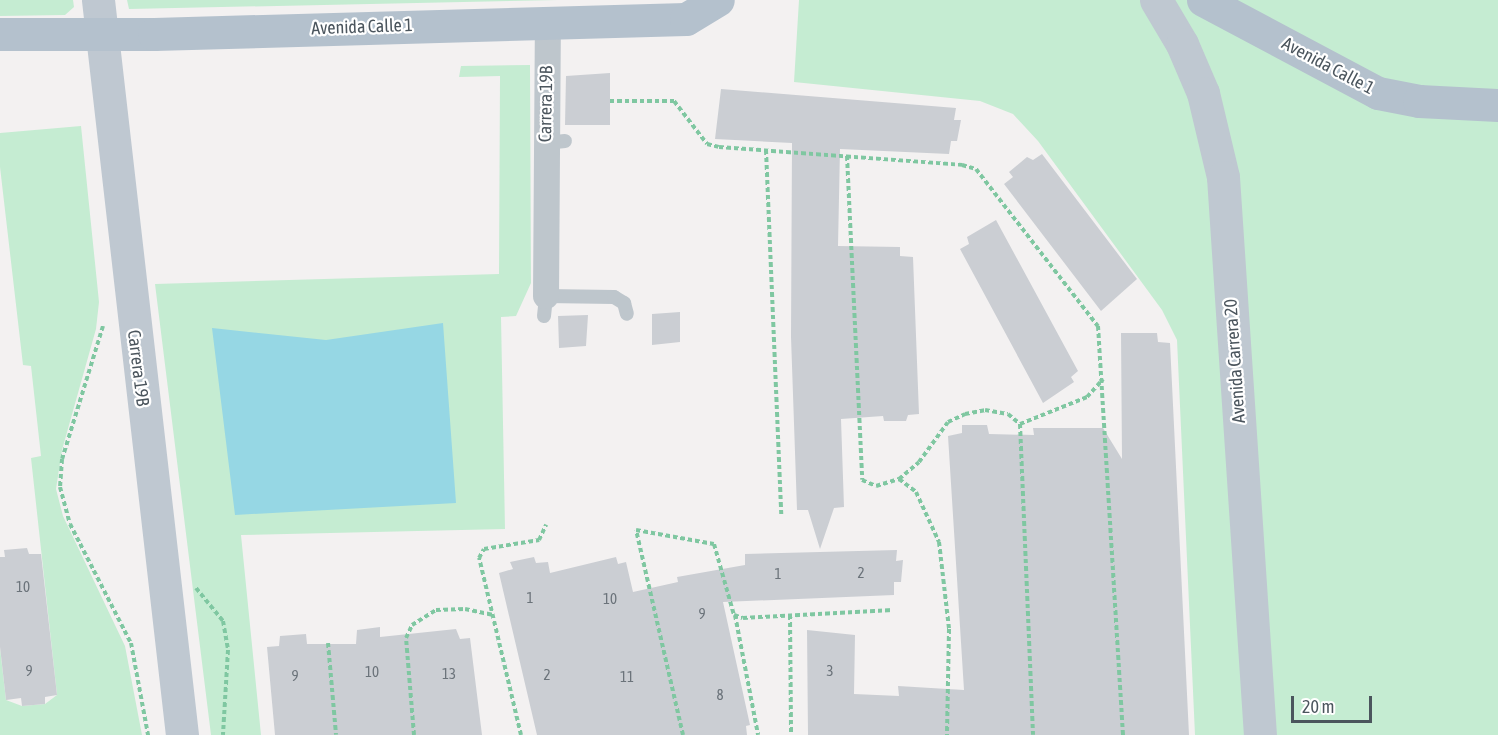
<!DOCTYPE html>
<style>
body{margin:0}
#map{position:relative;width:1498px;height:735px;overflow:hidden;background:#f3f1f1;font-family:"Asap Condensed",sans-serif}
div>[style]{position:absolute}
[style*='--x']{left:calc(var(--x)*1px);top:calc(var(--y)*1px);width:calc(var(--w)*1px);rotate:calc(var(--a)*1deg)}
.green>*{inset:0;background:#c5ecd2}
.water>*{inset:0;background:#96d7e4}
.building>*{inset:0;background:#cbced3}
.path>*{height:4px;margin-top:-2px;transform-origin:0;background:repeating-linear-gradient(90deg,#7fc7a1 0 4.5px,transparent 0 7.5px)}
.lane>*{height:14px;margin:-7px;padding:0 7px;transform-origin:7px;border-radius:7px;background:#bec6cc}
.street>*{height:26px;margin:-13px;padding:0 13px;transform-origin:13px;border-radius:13px;background:#bec6cc}
.secondary>*{height:33px;margin:-16.5px;padding:0 16.5px;transform-origin:16.5px;border-radius:16.5px;background:#bfc8d1}
.primary>*{height:33px;margin:-16.5px;padding:0 16.5px;transform-origin:16.5px;border-radius:16.5px;background:#b4c1cd}
span{translate:-50% -50%;white-space:nowrap;text-align:center;line-height:1.15;-webkit-text-stroke:4.5px #fff;paint-order:stroke}
.number-label{font-size:15px;color:#6b737a}
.number-label span{-webkit-text-stroke-width:0}
.street-label{font-size:18px;color:#4b555d}
.scale{position:absolute;left:1291px;top:696px;width:81px;height:27px;box-sizing:border-box;border:3px solid #4b555d;border-top:0;padding-left:8px;font-size:18px;line-height:21px;white-space:nowrap;color:#4b555d;-webkit-text-stroke:4px #fff;paint-order:stroke}
</style>
<div id="map">
<div class="green">
<div style="clip-path:polygon(0 0,73px 0,74px 7px,65px 15px,0 16px)"></div>
<div style="clip-path:polygon(127px 0,558px 0,129px 9px)"></div>
<div style="clip-path:polygon(799px 0,1498px 0,1498px 735px,1195px 735px,1177px 340px,1162px 310px,1038px 141px,1013px 114px,980px 101px,794px 82px)"></div>
<div style="clip-path:polygon(530px 65px,531px 283px,516px 316px,501px 317px,505px 529px,241px 535px,261px 735px,211px 735px,155px 284px,499px 274px,500px 76px,459px 77px,461px 66px)"></div>
<div style="clip-path:polygon(81px 126px,99px 302px,96px 329px,62px 450px,56px 489px,63px 516px,125px 646px,142px 735px,0 735px,0 648px,6px 700px,22px 706px,45px 704px,57px 695px,31px 458px,41px 456px,31px 366px,23px 365px,0 167px,0 133px)"></div>
</div>
<div class="water">
<div style="clip-path:polygon(443px 323px,456px 503px,235px 515px,212px 328px,326px 340px)"></div>
</div>
<div class="building">
<div style="clip-path:polygon(610px 73px,610px 125px,565px 125px,566px 76px)"></div>
<div style="clip-path:polygon(721px 89px,956px 108px,954px 120px,961px 120px,957px 141px,951px 141px,949px 154px,840px 149px,838px 246px,900px 247px,900px 256px,913px 257px,919px 414px,908px 415px,906px 421px,884px 421px,883px 416px,841px 419px,844px 507px,834px 508px,820px 549px,808px 510px,797px 510px,791px 337px,792px 143px,715px 139px)"></div>
<div style="clip-path:polygon(1042px 154px,1137px 279px,1101px 311px,1004px 184px,1013px 177px,1009px 172px,1027px 157px,1033px 160px)"></div>
<div style="clip-path:polygon(996px 220px,1078px 371px,1071px 377px,1074px 382px,1043px 403px,960px 249px,969px 244px,967px 237px)"></div>
<div style="clip-path:polygon(680px 312px,680px 342px,652px 345px,652px 314px)"></div>
<div style="clip-path:polygon(588px 315px,586px 346px,559px 348px,558px 316px)"></div>
<div style="clip-path:polygon(1121px 333px,1157px 333px,1158px 342px,1170px 343px,1189px 735px,808px 735px,807px 630px,855px 635px,854px 694px,899px 696px,898px 686px,964px 690px,948px 436px,962px 433px,962px 425px,987px 425px,989px 434px,1034px 435px,1033px 428px,1103px 428px,1122px 459px)"></div>
<div style="clip-path:polygon(27px 548px,29px 554px,41px 554px,57px 695px,45px 697px,45px 704px,22px 706px,21px 698px,6px 700px,0 647px,0 557px,5px 557px,4px 550px)"></div>
<div style="clip-path:polygon(897px 550px,896px 561px,903px 560px,901px 582px,894px 582px,894px 595px,723px 602px,750px 725px,746px 726px,747px 735px,537px 735px,499px 573px,513px 569px,510px 562px,534px 557px,536px 563px,548px 562px,550px 573px,616px 557px,618px 564px,626px 562px,633px 592px,678px 582px,677px 577px,745px 565px,745px 554px)"></div>
<div style="clip-path:polygon(380px 627px,380px 637px,456px 629px,460px 639px,470px 638px,482px 735px,275px 735px,267px 647px,279px 646px,280px 636px,306px 634px,307px 644px,356px 644px,357px 630px)"></div>
</div>
<div class="path">
<div style="--x:610;--y:101;--w:64;--a:0"></div>
<div style="--x:674;--y:101;--w:54;--a:52.5"></div>
<div style="--x:707;--y:144;--w:12;--a:14"></div>
<div style="--x:719;--y:147;--w:244;--a:4.2"></div>
<div style="--x:962;--y:165;--w:15;--a:16"></div>
<div style="--x:976;--y:169;--w:199;--a:52.2"></div>
<div style="--x:1098;--y:326;--w:410;--a:86.5"></div>
<div style="--x:766;--y:150;--w:365;--a:87.6"></div>
<div style="--x:847;--y:156;--w:324;--a:87.3"></div>
<div style="--x:862;--y:480;--w:15;--a:23"></div>
<div style="--x:876;--y:486;--w:24;--a:-17"></div>
<div style="--x:899;--y:479;--w:26;--a:-40"></div>
<div style="--x:919;--y:462;--w:49;--a:-54.1"></div>
<div style="--x:948;--y:422;--w:19;--a:-25"></div>
<div style="--x:965;--y:414;--w:20;--a:-11"></div>
<div style="--x:985;--y:410;--w:23;--a:10"></div>
<div style="--x:1008;--y:414;--w:16;--a:40"></div>
<div style="--x:1020;--y:424;--w:311;--a:87.6"></div>
<div style="--x:103;--y:326;--w:139;--a:107.1"></div>
<div style="--x:62;--y:459;--w:28;--a:94"></div>
<div style="--x:60;--y:487;--w:38;--a:75"></div>
<div style="--x:70;--y:524;--w:134;--a:62.9"></div>
<div style="--x:131;--y:643;--w:94;--a:79.5"></div>
<div style="--x:1020;--y:424;--w:72;--a:-21.9"></div>
<div style="--x:1087;--y:397;--w:24;--a:-48"></div>
<div style="--x:899;--y:479;--w:21;--a:37"></div>
<div style="--x:916;--y:492;--w:55;--a:65.3"></div>
<div style="--x:939;--y:542;--w:88;--a:83.4"></div>
<div style="--x:949;--y:629;--w:106;--a:91.1"></div>
<div style="--x:196;--y:588;--w:43;--a:50.7"></div>
<div style="--x:223;--y:621;--w:29;--a:80"></div>
<div style="--x:228;--y:650;--w:85;--a:93.4"></div>
<div style="--x:735;--y:615;--w:122;--a:79.1"></div>
<div style="--x:790;--y:615;--w:120;--a:89.5"></div>
<div style="--x:328;--y:643;--w:92;--a:85"></div>
<div style="--x:414;--y:735;--w:97;--a:-94.7"></div>
<div style="--x:406;--y:638;--w:14;--a:-65"></div>
<div style="--x:412;--y:625;--w:28;--a:-32"></div>
<div style="--x:436;--y:610;--w:29;--a:-2"></div>
<div style="--x:465;--y:609;--w:29;--a:12"></div>
<div style="--x:521;--y:735;--w:182;--a:-103.3"></div>
<div style="--x:479;--y:558;--w:10;--a:-61"></div>
<div style="--x:484;--y:549;--w:56;--a:-9.3"></div>
<div style="--x:539;--y:540;--w:17;--a:-65"></div>
<div style="--x:683;--y:735;--w:210;--a:-102.9"></div>
<div style="--x:636;--y:530;--w:79;--a:10.2"></div>
<div style="--x:714;--y:544;--w:74;--a:74.3"></div>
<div style="--x:734;--y:615;--w:9;--a:18"></div>
<div style="--x:743;--y:618;--w:150;--a:-3.1"></div>
</div>
<div class="lane">
<div style="--x:546;--y:143;--w:19;--a:-6"></div>
<div style="--x:544;--y:316;--w:20;--a:-84"></div>
<div style="--x:546;--y:296;--w:68;--a:0.8"></div>
<div style="--x:614;--y:297;--w:12;--a:31"></div>
<div style="--x:624;--y:303;--w:11;--a:75"></div>
</div>
<div class="street">
<div style="--x:546;--y:296;--w:275;--a:-89.6"></div>
</div>
<div class="secondary">
<div style="--x:98;--y:0;--w:740;--a:83.48"></div>
<div style="--x:1156;--y:0;--w:51;--a:59.4"></div>
<div style="--x:1182;--y:44;--w:53;--a:66.8"></div>
<div style="--x:1203;--y:93;--w:86;--a:76.6"></div>
<div style="--x:1223;--y:177;--w:559;--a:86.21"></div>
</div>
<div class="primary">
<div style="--x:1203;--y:0;--w:198;--a:28"></div>
<div style="--x:1378;--y:93;--w:42;--a:11"></div>
<div style="--x:1419;--y:101;--w:79;--a:2.9"></div>
<div style="--x:0;--y:34;--w:154;--a:0"></div>
<div style="--x:154;--y:34;--w:532;--a:-1.62"></div>
<div style="--x:686;--y:19;--w:37;--a:-31"></div>
</div>
<div class="number-label">
<span style="left:861px;top:573px">2</span>
<span style="left:778px;top:574px">1</span>
<span style="left:23px;top:587px">10</span>
<span style="left:530px;top:598px">1</span>
<span style="left:610px;top:599px">10</span>
<span style="left:702px;top:614px">9</span>
<span style="left:29px;top:671px">9</span>
<span style="left:830px;top:671px">3</span>
<span style="left:372px;top:672px">10</span>
<span style="left:449px;top:674px">13</span>
<span style="left:547px;top:675px">2</span>
<span style="left:295px;top:676px">9</span>
<span style="left:627px;top:677px">11</span>
<span style="left:720px;top:695px">8</span>
</div>
<div class="street-label">
<span style="left:362px;top:27px;rotate:-2deg">Avenida Calle 1</span>
<span style="left:1328px;top:66px;rotate:28deg">Avenida Calle 1</span>
<span style="left:546px;top:104px;rotate:-89deg">Carrera 19B</span>
<span style="left:1235px;top:361px;rotate:-94deg">Avenida Carrera 20</span>
<span style="left:138px;top:368px;rotate:83deg">Carrera 19B</span>
</div>
<div class="scale">20 m</div>
</div>
